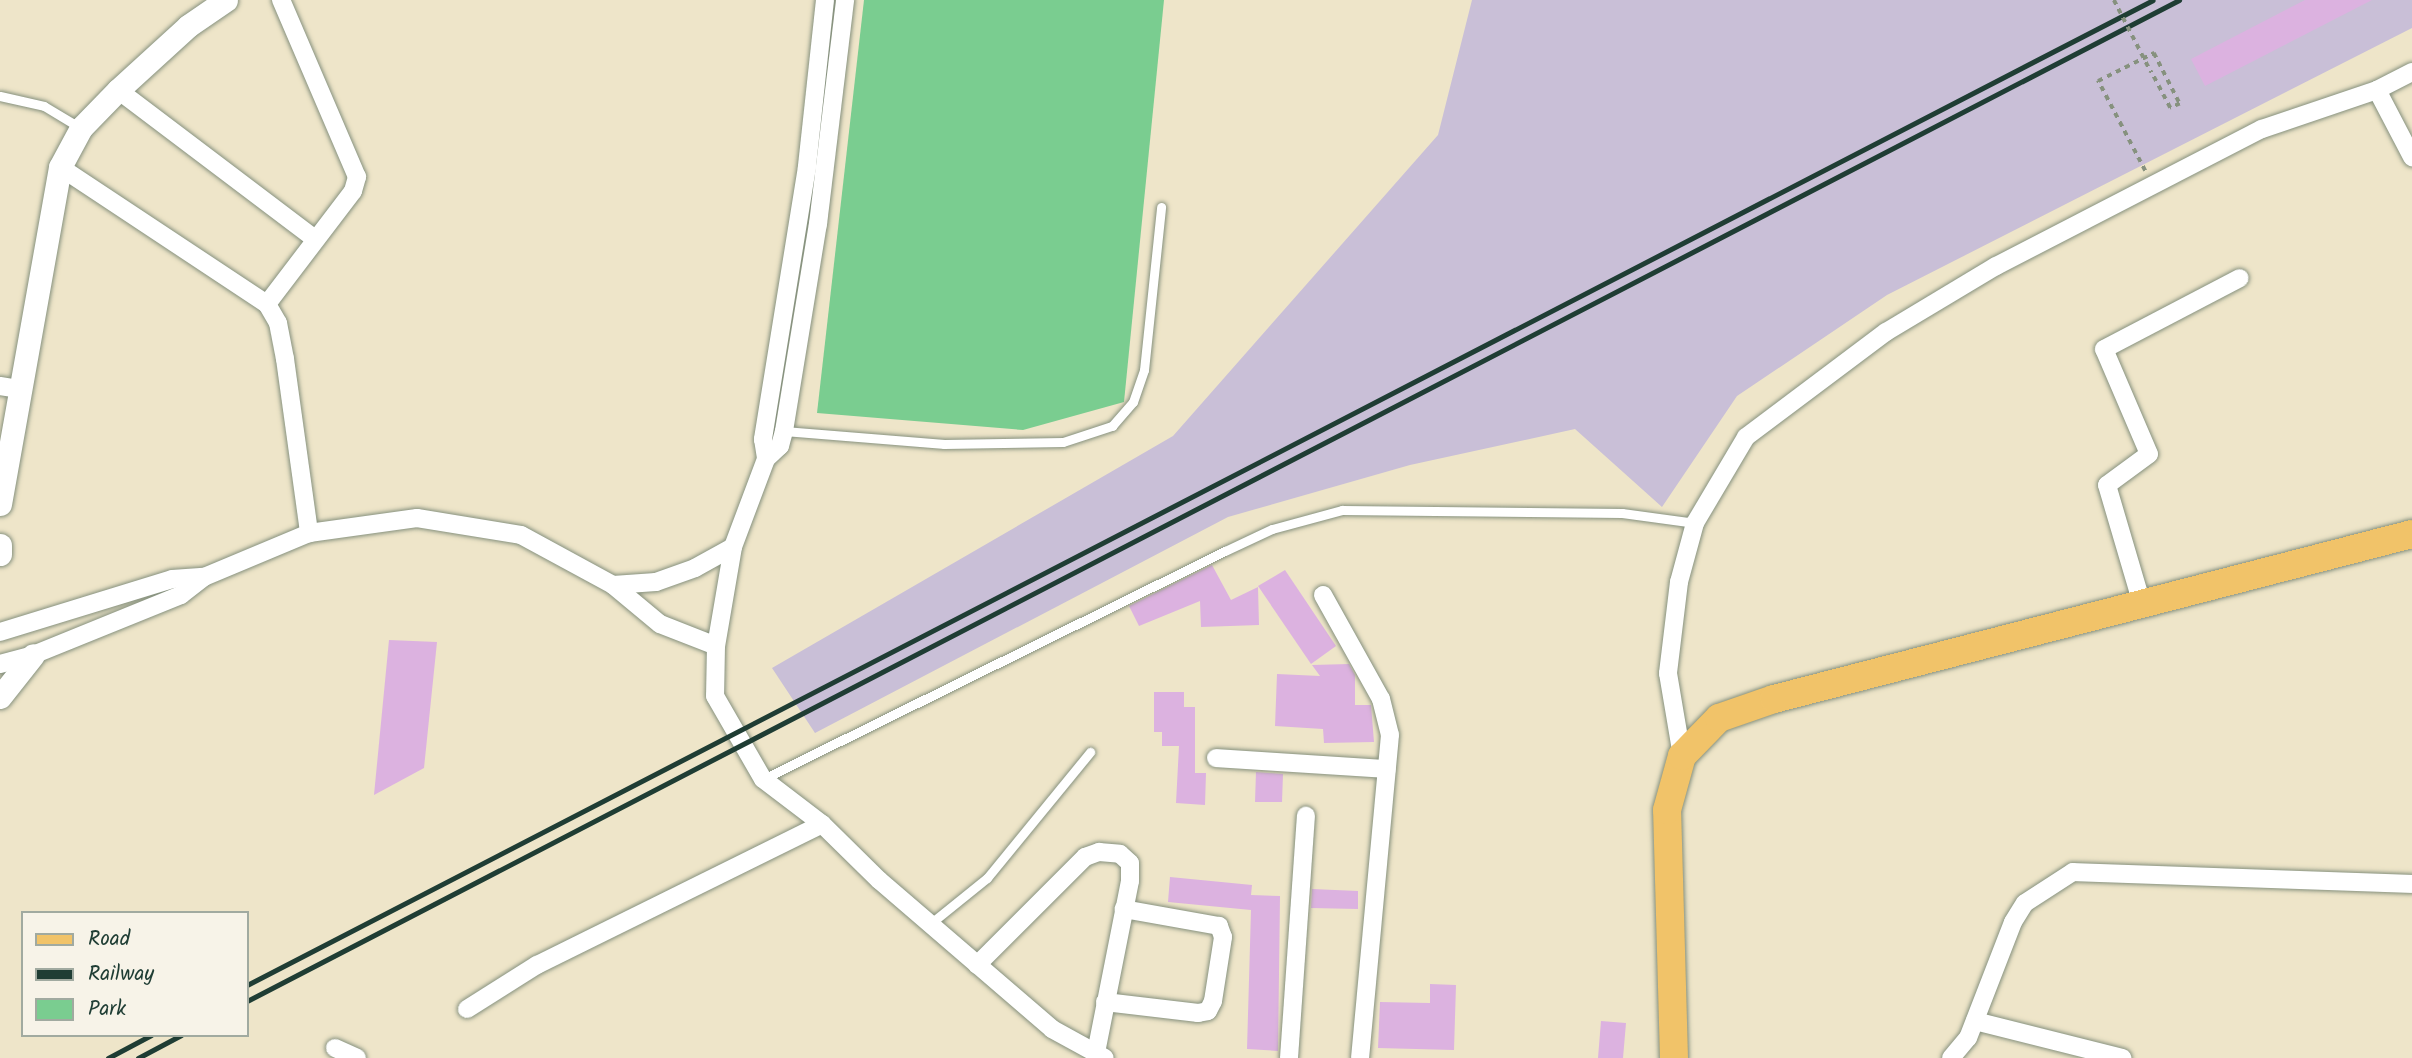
<!DOCTYPE html>
<style>
body{margin:0}
#map{position:relative;width:2412px;height:1058px;overflow:hidden;background:#eee5c9;font-family:Kalam,sans-serif}
div>[style]{position:absolute}
[style*='--x']{left:calc(var(--x)*1px);top:calc(var(--y)*1px);width:calc(var(--w)*1px);rotate:calc(var(--a)*1deg)}
.industrial>*{inset:0;background:#c9bfd7}
.green>*{inset:0;background:#7acd90}
.building>*{inset:0;background:#dcb2e0}
.path>*{height:3.5px;margin-top:-1.75px;transform-origin:0;background:repeating-linear-gradient(90deg,#86917e 0 5px,transparent 0 10px)}
.roads{filter:drop-shadow(0 0 2px #86917e) drop-shadow(0 0 2px #86917e)}
.service>*{height:9px;margin:-4.5px;padding:0 4.5px;transform-origin:4.5px;border-radius:4.5px;background:#fff}
.minor>*{height:18px;margin:-9px;padding:0 9px;transform-origin:9px;border-radius:9px;background:#fff}
.tertiary>*{height:23px;margin:-11.5px;padding:0 11.5px;transform-origin:11.5px;border-radius:11.5px;background:#fff}
.primary>*{height:28px;margin:-14px;padding:0 14px;transform-origin:14px;border-radius:14px;background:#f1c369}
.rail>*{height:5px;margin:-2.5px;padding:0 2.5px;transform-origin:2.5px;border-radius:2.5px;background:#1f3d34}
.path-bridge>*{height:3.5px;margin-top:-1.75px;transform-origin:0;background:repeating-linear-gradient(90deg,#86917e 0 5px,transparent 0 10px)}
span{translate:-50% -50%;white-space:nowrap;text-align:center;line-height:1.15;-webkit-text-stroke:5px #f7f3e8;paint-order:stroke}
.legend{position:absolute;left:21px;top:911px;width:228px;height:126px;box-sizing:border-box;background:#f7f3e8;border:2px solid #a1aaa0;margin:0;padding:9px 12px;list-style:none;font-size:21px;color:#1f3d34}
.legend li{display:flex;align-items:center;gap:14px;height:35px}
.legend b{width:35px;border:2px solid #a1aaa0}
</style>
<div id="map">
<div class="industrial">
<div style="clip-path:polygon(1472px 0,2412px 0,2412px 28px,1887px 295px,1737px 396px,1662px 507px,1575px 429px,1410px 465px,1228px 517px,815px 733px,772px 668px,1173px 436px,1438px 135px)"></div>
</div>
<div class="green">
<div style="clip-path:polygon(864px 0,1164px 0,1124px 402px,1023px 430px,817px 413px)"></div>
</div>
<div class="building">
<div style="clip-path:polygon(2305px 0,2372px 0,2205px 86px,2191px 59px)"></div>
<div style="clip-path:polygon(1212px 565px,1231px 600px,1258px 587px,1259px 625px,1201px 627px,1200px 601px,1139px 626px,1129px 606px)"></div>
<div style="clip-path:polygon(1285px 570px,1336px 646px,1311px 664px,1258px 586px)"></div>
<div style="clip-path:polygon(389px 640px,437px 642px,424px 768px,374px 795px)"></div>
<div style="clip-path:polygon(1349px 664px,1355px 675px,1355px 705px,1371px 705px,1374px 742px,1324px 743px,1323px 729px,1275px 726px,1277px 674px,1320px 676px,1312px 665px)"></div>
<div style="clip-path:polygon(1154px 692px,1184px 692px,1184px 707px,1195px 707px,1195px 773px,1206px 773px,1205px 805px,1176px 803px,1179px 746px,1162px 746px,1162px 732px,1154px 732px)"></div>
<div style="clip-path:polygon(1256px 772px,1283px 774px,1282px 802px,1255px 802px)"></div>
<div style="clip-path:polygon(1170px 877px,1252px 885px,1251px 895px,1280px 896px,1278px 1051px,1247px 1049px,1251px 910px,1168px 902px)"></div>
<div style="clip-path:polygon(1312px 889px,1358px 891px,1358px 909px,1311px 908px)"></div>
<div style="clip-path:polygon(1430px 984px,1456px 985px,1454px 1050px,1378px 1048px,1380px 1002px,1430px 1003px)"></div>
<div style="clip-path:polygon(1601px 1021px,1626px 1023px,1623px 1058px,1598px 1058px)"></div>
</div>
<div class="path">
<div style="--x:2145;--y:171;--w:102;--a:-117.6"></div>
<div style="--x:2098;--y:81;--w:63;--a:-26.6"></div>
<div style="--x:2154;--y:53;--w:57;--a:63"></div>
<div style="--x:2180;--y:104;--w:11;--a:158"></div>
<div style="--x:2170;--y:108;--w:41;--a:-117.8"></div>
</div>
<div class="roads">
<div class="service">
<div style="--x:0;--y:96;--w:45;--a:12.8"></div>
<div style="--x:44;--y:106;--w:41;--a:31"></div>
<div style="--x:784;--y:431;--w:161;--a:4.6"></div>
<div style="--x:944;--y:444;--w:119;--a:-1"></div>
<div style="--x:1063;--y:442;--w:52;--a:-18.1"></div>
<div style="--x:1112;--y:426;--w:32;--a:-49"></div>
<div style="--x:1133;--y:402;--w:34;--a:-71"></div>
<div style="--x:1144;--y:370;--w:164;--a:-84"></div>
<div style="--x:763;--y:779;--w:515;--a:-26.27"></div>
<div style="--x:1225;--y:551;--w:52;--a:-25.1"></div>
<div style="--x:1272;--y:529;--w:73;--a:-15.2"></div>
<div style="--x:1342;--y:510;--w:280;--a:0.6"></div>
<div style="--x:1622;--y:513;--w:74;--a:7.8"></div>
<div style="--x:930;--y:924;--w:73;--a:-38.9"></div>
<div style="--x:987;--y:878;--w:163;--a:-50.7"></div>
</div>
<div class="minor">
<div style="--x:825;--y:0;--w:168;--a:96.2"></div>
<div style="--x:807;--y:167;--w:276;--a:99.2"></div>
<div style="--x:763;--y:439;--w:20;--a:81"></div>
<div style="--x:766;--y:459;--w:94;--a:110.6"></div>
<div style="--x:733;--y:547;--w:100;--a:99.7"></div>
<div style="--x:716;--y:646;--w:50;--a:91.1"></div>
<div style="--x:715;--y:696;--w:96;--a:60"></div>
<div style="--x:763;--y:779;--w:74;--a:37.3"></div>
<div style="--x:822;--y:824;--w:80;--a:44.5"></div>
<div style="--x:879;--y:880;--w:228;--a:40.7"></div>
<div style="--x:1052;--y:1029;--w:60;--a:28.7"></div>
<div style="--x:2412;--y:72;--w:39;--a:153"></div>
<div style="--x:2377;--y:90;--w:76;--a:62.4"></div>
<div style="--x:118;--y:90;--w:246;--a:37.1"></div>
<div style="--x:60;--y:167;--w:248;--a:33.5"></div>
<div style="--x:267;--y:304;--w:22;--a:60"></div>
<div style="--x:278;--y:323;--w:37;--a:79"></div>
<div style="--x:285;--y:359;--w:176;--a:82.1"></div>
<div style="--x:267;--y:304;--w:142;--a:-52.7"></div>
<div style="--x:353;--y:191;--w:15;--a:-74"></div>
<div style="--x:357;--y:177;--w:193;--a:-113.2"></div>
<div style="--x:0;--y:386;--w:20;--a:9"></div>
<div style="--x:766;--y:459;--w:19;--a:-43"></div>
<div style="--x:780;--y:446;--w:16;--a:-75"></div>
<div style="--x:784;--y:431;--w:210;--a:-80.7"></div>
<div style="--x:818;--y:224;--w:226;--a:-83.1"></div>
<div style="--x:613;--y:585;--w:43;--a:-4"></div>
<div style="--x:656;--y:582;--w:41;--a:-19.7"></div>
<div style="--x:695;--y:568;--w:43;--a:-28.9"></div>
<div style="--x:1323;--y:595;--w:119;--a:60.9"></div>
<div style="--x:1381;--y:699;--w:37;--a:76"></div>
<div style="--x:1390;--y:735;--w:324;--a:95.3"></div>
<div style="--x:2142;--y:604;--w:124;--a:-106.4"></div>
<div style="--x:2107;--y:485;--w:52;--a:-36.4"></div>
<div style="--x:2149;--y:454;--w:114;--a:-113.2"></div>
<div style="--x:2104;--y:349;--w:153;--a:-27.6"></div>
<div style="--x:0;--y:632;--w:180;--a:-17.1"></div>
<div style="--x:172;--y:579;--w:32;--a:-4"></div>
<div style="--x:204;--y:577;--w:114;--a:-22.7"></div>
<div style="--x:309;--y:533;--w:109;--a:-7.9"></div>
<div style="--x:417;--y:518;--w:105;--a:9.3"></div>
<div style="--x:521;--y:535;--w:105;--a:28.5"></div>
<div style="--x:613;--y:585;--w:61;--a:39.7"></div>
<div style="--x:660;--y:624;--w:60;--a:21.4"></div>
<div style="--x:0;--y:664;--w:34;--a:-15"></div>
<div style="--x:33;--y:655;--w:160;--a:-22.1"></div>
<div style="--x:181;--y:595;--w:29;--a:-38"></div>
<div style="--x:1682;--y:756;--w:84;--a:-99.6"></div>
<div style="--x:1668;--y:673;--w:92;--a:-83.1"></div>
<div style="--x:1679;--y:582;--w:61;--a:-74.8"></div>
<div style="--x:1695;--y:523;--w:100;--a:-59.3"></div>
<div style="--x:1746;--y:437;--w:175;--a:-36.9"></div>
<div style="--x:1886;--y:332;--w:128;--a:-31"></div>
<div style="--x:1996;--y:266;--w:299;--a:-27.3"></div>
<div style="--x:2262;--y:129;--w:121;--a:-18.7"></div>
<div style="--x:1216;--y:758;--w:171;--a:3.7"></div>
<div style="--x:977;--y:965;--w:153;--a:-45"></div>
<div style="--x:1085;--y:857;--w:15;--a:-20"></div>
<div style="--x:1099;--y:852;--w:21;--a:5"></div>
<div style="--x:1120;--y:854;--w:13;--a:42"></div>
<div style="--x:1130;--y:863;--w:18;--a:90"></div>
<div style="--x:1130;--y:881;--w:180;--a:101.2"></div>
<div style="--x:1105;--y:1002;--w:94;--a:6.7"></div>
<div style="--x:1198;--y:1013;--w:10;--a:-11"></div>
<div style="--x:1208;--y:1011;--w:11;--a:-63"></div>
<div style="--x:1213;--y:1001;--w:65;--a:-81.1"></div>
<div style="--x:1223;--y:937;--w:12;--a:-110"></div>
<div style="--x:1219;--y:926;--w:97;--a:-169.9"></div>
<div style="--x:467;--y:1009;--w:83;--a:-32.2"></div>
<div style="--x:537;--y:965;--w:318;--a:-26.3"></div>
<div style="--x:1975;--y:1021;--w:152;--a:14.1"></div>
<div style="--x:335;--y:1048;--w:24;--a:24"></div>
<div style="--x:1289;--y:1058;--w:243;--a:-86"></div>
<div style="--x:1951;--y:1058;--w:26;--a:-50"></div>
<div style="--x:1968;--y:1038;--w:124;--a:-68.8"></div>
<div style="--x:2013;--y:922;--w:22;--a:-58"></div>
<div style="--x:2025;--y:903;--w:57;--a:-32.9"></div>
<div style="--x:2073;--y:872;--w:339;--a:2"></div>
</div>
<div class="tertiary">
<div style="--x:0;--y:504;--w:342;--a:-79.9"></div>
<div style="--x:60;--y:167;--w:44;--a:-61.7"></div>
<div style="--x:81;--y:128;--w:53;--a:-45.8"></div>
<div style="--x:118;--y:90;--w:95;--a:-42.4"></div>
<div style="--x:188;--y:26;--w:46;--a:-34.4"></div>
<div style="--x:0;--y:545;--w:9;--a:90"></div>
<div style="--x:0;--y:697;--w:53;--a:-51.8"></div>
</div>
<div class="primary">
<div style="--x:1674;--y:1058;--w:248;--a:-91.6"></div>
<div style="--x:1667;--y:810;--w:56;--a:-74.5"></div>
<div style="--x:1682;--y:756;--w:53;--a:-45.8"></div>
<div style="--x:1719;--y:718;--w:58;--a:-19.1"></div>
<div style="--x:1774;--y:699;--w:659;--a:-14.5"></div>
</div>
</div>
<div class="rail">
<div style="--x:247;--y:985;--w:2145;--a:-27.33"></div>
<div style="--x:247;--y:1001;--w:2176;--a:-27.39"></div>
<div style="--x:108;--y:1058;--w:49;--a:-28.1"></div>
<div style="--x:138;--y:1058;--w:49;--a:-28.1"></div>
</div>
<div class="path-bridge">
<div style="--x:2114;--y:0;--w:81;--a:62.8"></div>
</div>
<ul class="legend">
<li><b style="height:9px;background:#f1c369"></b>Road</li>
<li><b style="height:9px;background:#1f3d34"></b>Railway</li>
<li><b style="height:19px;background:#7acd90"></b>Park</li>
</ul>
</div>
